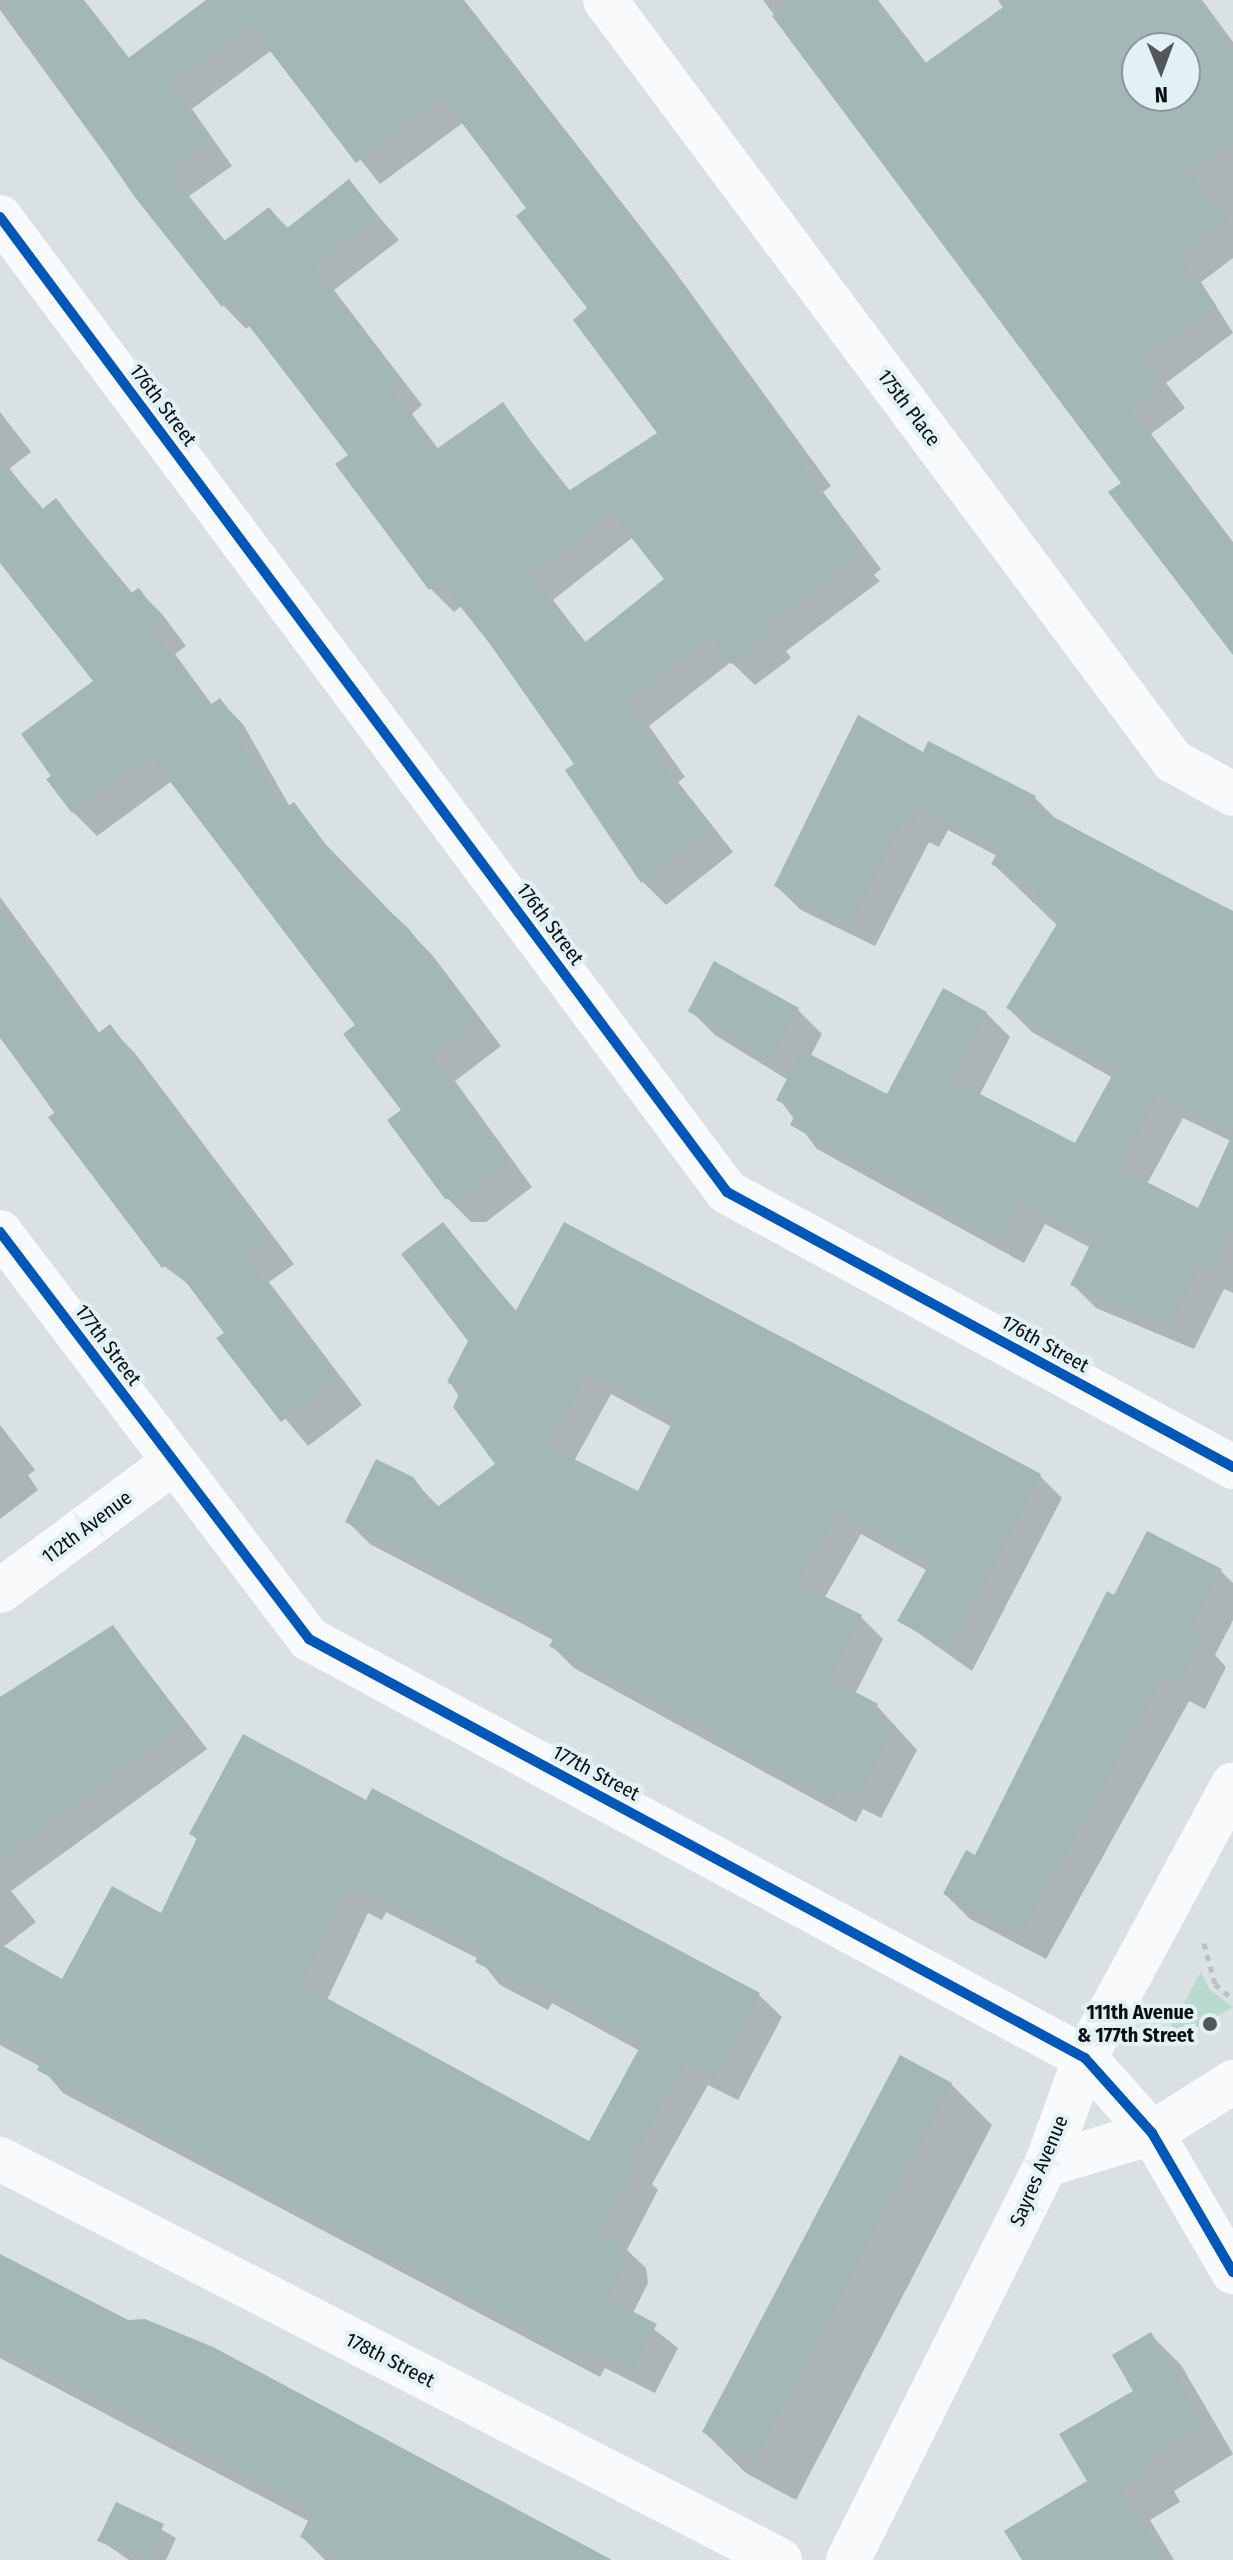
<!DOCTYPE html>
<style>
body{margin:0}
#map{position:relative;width:1233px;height:2560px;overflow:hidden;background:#d9e1e4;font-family:"Fira Sans Condensed",sans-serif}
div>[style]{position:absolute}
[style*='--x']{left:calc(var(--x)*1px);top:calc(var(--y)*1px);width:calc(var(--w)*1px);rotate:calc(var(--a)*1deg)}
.green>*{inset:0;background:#b9dacd}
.shadow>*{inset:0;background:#0003}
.building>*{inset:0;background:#a3b7b7}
.path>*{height:5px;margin-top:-2.5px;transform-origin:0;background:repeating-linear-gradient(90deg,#bec1c2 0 6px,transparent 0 12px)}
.minor>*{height:44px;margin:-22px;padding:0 22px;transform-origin:22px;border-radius:22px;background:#f9fafb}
.cycleway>*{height:10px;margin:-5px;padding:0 5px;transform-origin:5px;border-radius:5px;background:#0057b8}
.dots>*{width:22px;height:22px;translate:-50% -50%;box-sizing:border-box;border:4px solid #e2f1f5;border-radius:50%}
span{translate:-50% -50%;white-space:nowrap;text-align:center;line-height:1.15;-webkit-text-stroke:8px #e2f1f5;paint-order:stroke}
.street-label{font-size:20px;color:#0a0f10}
.poi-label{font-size:20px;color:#0a0f10;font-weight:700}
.right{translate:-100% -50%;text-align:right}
.north{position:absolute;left:1121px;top:32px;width:80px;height:80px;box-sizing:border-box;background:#e2f1f5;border:2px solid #8c9799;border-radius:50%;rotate:179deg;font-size:22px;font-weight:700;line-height:32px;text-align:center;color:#0a0f10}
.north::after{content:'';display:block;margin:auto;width:28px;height:36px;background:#52585a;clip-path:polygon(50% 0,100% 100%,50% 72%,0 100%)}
</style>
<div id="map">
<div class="green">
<div style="clip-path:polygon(1201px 1972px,1210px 1990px,1233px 2007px,1180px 2038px,1170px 2028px)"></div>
</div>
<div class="shadow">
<div style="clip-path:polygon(evenodd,0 0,84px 0,130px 59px,209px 0,464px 0,671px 266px,831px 486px,823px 492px,881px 569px,874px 575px,880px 581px,786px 651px,791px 658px,755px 685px,731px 662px,649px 726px,685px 777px,678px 782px,733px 852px,666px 905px,643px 882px,568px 771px,576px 764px,462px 605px,454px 612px,431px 589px,338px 465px,351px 456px,251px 325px,246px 329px,224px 306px,135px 195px,0 10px,0 0,272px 50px,380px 184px,464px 122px,529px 208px,660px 433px,571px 492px,502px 405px,439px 450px,412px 414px,422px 405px,334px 290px,399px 240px,349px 182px,289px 229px,269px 209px,226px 242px,189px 196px,232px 166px,192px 109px,272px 50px,0 0,633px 537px,667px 580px,587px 644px,553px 600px,633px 537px)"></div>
<div style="clip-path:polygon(evenodd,763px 0,878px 0,927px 64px,1004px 9px,998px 0,1202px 0,1233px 42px,1233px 258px,1201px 282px,1233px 333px,1166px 383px,1185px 408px,1151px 434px,1233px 542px,1233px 652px,1123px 483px,763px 0,1137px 48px,1185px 48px,1185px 96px,1137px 96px,1137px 48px)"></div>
<div style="clip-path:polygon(0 412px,31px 452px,9px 469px,44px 510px,56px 500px,133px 594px,138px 590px,162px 614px,186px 646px,175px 654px,213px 706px,220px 701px,243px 724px,290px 807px,433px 956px,501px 1046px,455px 1081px,532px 1187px,486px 1222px,471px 1222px,447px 1198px,358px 1025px,172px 781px,97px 836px,73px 812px,54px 776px,96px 682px,0 559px)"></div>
<div style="clip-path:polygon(evenodd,923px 754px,1034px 797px,1059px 822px,1233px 911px,1233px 1293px,1224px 1289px,1194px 1349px,1096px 1308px,1072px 1284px,1091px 1248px,1045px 1224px,1024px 1263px,817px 1149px,779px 1099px,788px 1080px,715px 1035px,690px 1010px,798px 1010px,822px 1034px,810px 1057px,887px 1097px,986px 1013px,1010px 1037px,979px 1096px,1076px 1146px,1113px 1078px,1032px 1032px,1008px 1008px,1058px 926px,993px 864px,997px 856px,948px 830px,939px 847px,929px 842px,875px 946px,801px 910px,776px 886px,923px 754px,1183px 1118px,1231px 1141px,1199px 1211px,1147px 1184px,1183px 1118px)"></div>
<div style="clip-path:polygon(0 897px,100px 1034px,109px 1027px,134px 1052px,294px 1264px,269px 1282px,362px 1405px,308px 1446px,219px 1339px,227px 1333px,193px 1288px,164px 1266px,0 1037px)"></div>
<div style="clip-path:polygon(evenodd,443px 1224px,517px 1312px,1040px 1476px,1062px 1498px,972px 1671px,900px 1620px,928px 1571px,861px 1534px,824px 1599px,861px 1617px,883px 1639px,855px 1694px,877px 1706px,917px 1750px,881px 1818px,863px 1809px,856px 1822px,574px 1668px,552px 1646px,555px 1641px,370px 1544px,348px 1522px,412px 1479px,440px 1508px,498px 1464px,450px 1382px,471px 1341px,443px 1224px,611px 1394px,672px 1427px,639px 1493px,574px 1461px,611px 1394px)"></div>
<div style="clip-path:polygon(0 1425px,35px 1470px,28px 1475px,38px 1490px,0 1519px)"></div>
<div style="clip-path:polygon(1221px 1571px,1233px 1583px,1233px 1620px,1215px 1655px,1226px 1667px,1205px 1709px,1189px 1701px,1046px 1959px,970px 1919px,945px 1894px,976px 1857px,1115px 1597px)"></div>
<div style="clip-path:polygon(evenodd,113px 1627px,207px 1749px,11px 1891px,36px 1922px,2px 1948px,63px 1982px,162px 1916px,198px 1841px,192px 1834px,367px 1803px,373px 1791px,759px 1995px,782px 2017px,738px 2100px,708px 2085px,652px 2184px,658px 2190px,627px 2250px,646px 2268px,648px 2283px,633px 2313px,678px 2348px,655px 2393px,605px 2368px,600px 2377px,63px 2093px,41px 2067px,0 2045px,0 1700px,113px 1627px,386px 1912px,479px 1959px,500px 1985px,548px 2010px,552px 2003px,640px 2051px,590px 2144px,327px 2000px,368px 1913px,382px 1920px,386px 1912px)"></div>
<div style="clip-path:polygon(951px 2084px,992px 2125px,796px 2500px,746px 2473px,704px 2432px)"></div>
<div style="clip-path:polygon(0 2256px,128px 2322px,610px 2560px,325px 2560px,302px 2537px,310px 2522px,0 2358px)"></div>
<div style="clip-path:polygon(1151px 2335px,1181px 2365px,1233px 2454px,1174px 2491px,1180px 2502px,1150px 2520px,1174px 2560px,1024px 2560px,1089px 2482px,1136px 2391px)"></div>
<div style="clip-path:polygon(117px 2504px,176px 2538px,166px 2560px,129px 2560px,100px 2540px)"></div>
</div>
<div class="building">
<div style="clip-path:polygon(evenodd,0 0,81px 0,127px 59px,206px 0,461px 0,649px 240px,810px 462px,802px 468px,860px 546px,853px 551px,858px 558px,765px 628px,770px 634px,731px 664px,711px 637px,627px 702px,664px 753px,657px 758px,712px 828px,641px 883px,565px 770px,574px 764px,490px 644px,441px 582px,429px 590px,335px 464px,348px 455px,230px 301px,222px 307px,134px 196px,0 0,251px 26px,356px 163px,443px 98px,526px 208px,516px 216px,587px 308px,573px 320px,657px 433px,567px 492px,503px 402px,435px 450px,391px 390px,401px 381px,313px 267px,378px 216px,349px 179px,286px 229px,269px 207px,223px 242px,168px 172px,211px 142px,170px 85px,251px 26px,0 0,612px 513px,664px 579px,583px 644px,532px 576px,612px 513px)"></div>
<div style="clip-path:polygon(evenodd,793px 0,874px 0,924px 64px,1013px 0,1198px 0,1233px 48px,1233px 141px,1190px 172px,1228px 221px,1179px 258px,1216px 305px,1145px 359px,1163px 384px,1129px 410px,1233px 544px,1233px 655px,1108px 492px,1121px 483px,772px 16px,793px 0,1137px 48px,1185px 48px,1185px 96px,1137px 96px,1137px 48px)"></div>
<div style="clip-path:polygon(0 456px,41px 510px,56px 498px,129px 594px,139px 588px,163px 621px,152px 629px,209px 706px,220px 698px,246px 733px,238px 739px,286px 808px,294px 802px,344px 869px,409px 929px,479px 1021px,432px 1056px,510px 1163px,462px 1199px,445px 1199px,387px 1120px,401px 1110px,343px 1034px,355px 1025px,150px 755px,72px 813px,46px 779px,51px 776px,21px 734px,93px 681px,0 563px)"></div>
<div style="clip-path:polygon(858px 715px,923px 752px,928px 741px,1036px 796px,1031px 805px,1233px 912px,1233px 1131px,1158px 1095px,1119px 1168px,1198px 1208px,1233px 1133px,1233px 1228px,1211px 1272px,1199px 1266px,1169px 1326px,1070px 1285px,1093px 1239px,1020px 1201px,999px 1240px,790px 1125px,797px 1110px,776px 1100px,802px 1050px,887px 1094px,943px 988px,987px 1012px,951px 1079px,1075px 1143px,1115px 1070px,1006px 1008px,1061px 917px,1032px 902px,1038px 890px,991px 864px,1000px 848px,923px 807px,914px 824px,904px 819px,850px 924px,774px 886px)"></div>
<div style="clip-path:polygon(0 907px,96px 1035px,110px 1024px,270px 1238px,246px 1257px,339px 1379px,281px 1422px,216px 1338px,224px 1333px,171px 1262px,162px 1268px,48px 1117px,56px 1112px,0 1038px)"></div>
<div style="clip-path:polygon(714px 961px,799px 1008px,770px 1061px,688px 1011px)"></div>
<div style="clip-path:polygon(evenodd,443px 1222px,515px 1312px,564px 1222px,1041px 1474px,950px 1650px,897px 1621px,930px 1563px,838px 1513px,798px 1583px,862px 1615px,829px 1678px,878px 1704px,873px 1714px,896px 1726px,858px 1797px,841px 1788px,833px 1801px,713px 1738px,715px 1733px,549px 1646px,557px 1634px,345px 1522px,376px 1459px,413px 1477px,436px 1508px,495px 1464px,453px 1407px,461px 1390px,447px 1382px,468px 1341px,401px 1254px,443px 1222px,588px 1373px,674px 1419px,638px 1491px,548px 1446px,588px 1373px)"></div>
<div style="clip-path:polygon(1147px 1531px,1222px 1569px,1189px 1633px,1203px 1640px,1179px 1685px,1164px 1677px,1021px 1935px,943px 1894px,966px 1850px,975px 1855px,1107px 1591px,1114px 1595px)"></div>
<div style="clip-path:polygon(113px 1625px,186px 1725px,0 1859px,0 1697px)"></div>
<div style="clip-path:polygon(evenodd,243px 1734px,366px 1800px,372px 1788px,760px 1993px,715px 2079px,685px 2063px,630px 2162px,636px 2166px,602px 2233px,625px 2244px,619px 2255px,627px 2259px,607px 2298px,657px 2324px,631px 2372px,582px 2346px,577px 2356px,159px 2136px,37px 2070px,43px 2059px,0 2036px,0 1944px,62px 1979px,112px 1886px,161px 1913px,197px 1838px,189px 1834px,243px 1734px,363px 1890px,480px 1950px,475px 1962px,525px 1988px,529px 1981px,642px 2043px,589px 2141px,301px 1984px,345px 1892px,359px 1898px,363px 1890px)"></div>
<div style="clip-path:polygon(900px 2055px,952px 2083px,755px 2460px,702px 2432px)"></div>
<div style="clip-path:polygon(0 2254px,128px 2320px,145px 2319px,213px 2347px,612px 2560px,345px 2560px,300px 2537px,313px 2511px,0 2346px)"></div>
<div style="clip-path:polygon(1151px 2332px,1205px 2425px,1145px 2461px,1152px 2471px,1121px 2489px,1165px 2560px,1022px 2560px,1004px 2531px,1087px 2481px,1059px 2434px,1133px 2391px,1112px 2355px)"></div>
<div style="clip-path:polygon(116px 2502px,164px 2524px,148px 2560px,97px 2541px)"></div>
</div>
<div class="path">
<div style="--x:1204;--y:1943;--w:42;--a:75"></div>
<div style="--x:1215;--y:1984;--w:23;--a:40"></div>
</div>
<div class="minor">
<div style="--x:605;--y:0;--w:950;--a:53.26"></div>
<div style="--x:1173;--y:761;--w:68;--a:28.8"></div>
<div style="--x:0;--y:217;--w:1216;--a:53.29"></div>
<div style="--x:727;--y:1192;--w:576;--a:28.52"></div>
<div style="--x:0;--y:1232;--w:511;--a:52.79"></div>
<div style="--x:309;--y:1639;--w:882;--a:28.37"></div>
<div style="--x:1085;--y:2058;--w:101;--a:48.2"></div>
<div style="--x:1152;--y:2133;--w:161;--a:59.8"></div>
<div style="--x:0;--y:1591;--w:217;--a:-36.6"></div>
<div style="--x:0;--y:2159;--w:877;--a:27.21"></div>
<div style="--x:1046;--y:2165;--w:111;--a:-16.8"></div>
<div style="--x:1152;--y:2133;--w:96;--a:-32.2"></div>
<div style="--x:848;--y:2560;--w:442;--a:-63.4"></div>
<div style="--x:1046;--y:2165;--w:114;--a:-70"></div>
<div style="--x:1085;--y:2058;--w:311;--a:-61.6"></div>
</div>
<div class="cycleway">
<div style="--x:0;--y:217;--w:1216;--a:53.29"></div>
<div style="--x:727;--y:1192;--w:576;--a:28.52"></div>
<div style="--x:0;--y:1232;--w:511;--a:52.79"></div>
<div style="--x:309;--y:1639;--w:882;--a:28.37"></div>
<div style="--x:1085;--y:2058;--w:101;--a:48.2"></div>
<div style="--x:1152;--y:2133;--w:161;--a:59.8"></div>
</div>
<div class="dots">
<div style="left:1210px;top:2024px;background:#52585a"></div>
</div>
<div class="street-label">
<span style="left:163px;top:405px;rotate:53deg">176th Street</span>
<span style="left:909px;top:408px;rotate:53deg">175th Place</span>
<span style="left:550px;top:924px;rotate:53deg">176th Street</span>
<span style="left:1045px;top:1344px;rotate:29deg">176th Street</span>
<span style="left:108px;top:1345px;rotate:53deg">177th Street</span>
<span style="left:87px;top:1527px;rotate:-37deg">112th Avenue</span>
<span style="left:596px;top:1773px;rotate:28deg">177th Street</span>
<span style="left:1039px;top:2171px;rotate:-67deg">Sayres Avenue</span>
<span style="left:390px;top:2360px;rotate:27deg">178th Street</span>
</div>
<div class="poi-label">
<span class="right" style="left:1194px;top:2024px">111th Avenue<br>&amp; 177th Street</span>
</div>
<div class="north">N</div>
</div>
